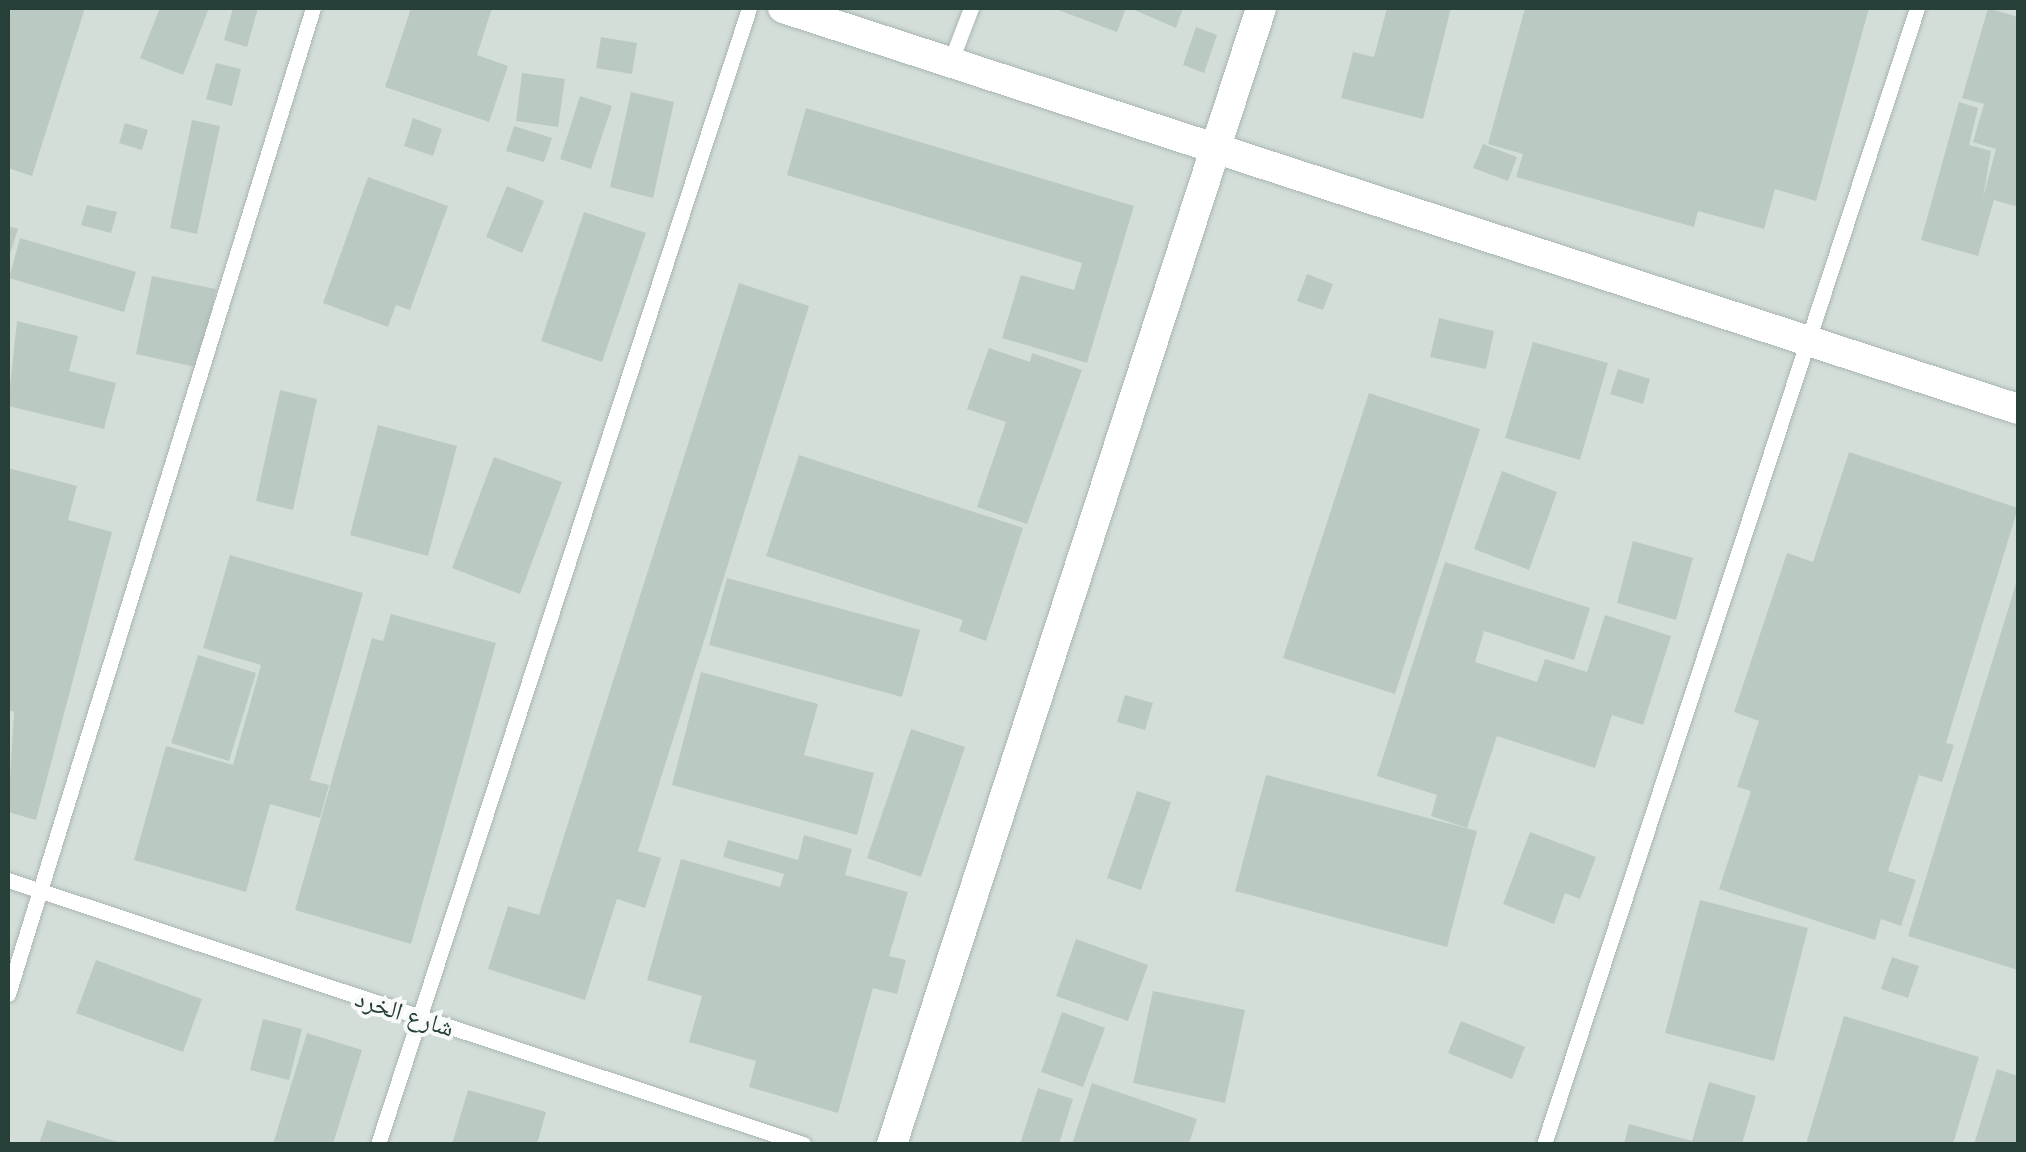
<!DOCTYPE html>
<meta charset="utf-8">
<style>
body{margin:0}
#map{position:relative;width:2026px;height:1152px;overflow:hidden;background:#e6eeea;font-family:Lato,"Noto Naskh Arabic",sans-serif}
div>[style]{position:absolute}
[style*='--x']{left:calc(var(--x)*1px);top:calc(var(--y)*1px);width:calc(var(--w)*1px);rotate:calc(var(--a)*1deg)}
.built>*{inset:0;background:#d4ded9}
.building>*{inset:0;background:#bbc9c3}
.roads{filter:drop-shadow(0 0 2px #a9b6b1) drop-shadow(0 0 2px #a9b6b1)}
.lane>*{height:15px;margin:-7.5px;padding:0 7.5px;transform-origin:7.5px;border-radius:7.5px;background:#fff}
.secondary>*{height:30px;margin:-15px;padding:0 15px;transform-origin:15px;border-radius:15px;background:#fff}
span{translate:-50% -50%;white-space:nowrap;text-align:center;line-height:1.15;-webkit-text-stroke:8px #f7faf8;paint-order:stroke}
.street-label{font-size:25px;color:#263f38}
.frame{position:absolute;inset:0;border:10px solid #263f38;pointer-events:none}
</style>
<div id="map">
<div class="built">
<div style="clip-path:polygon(8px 8px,2018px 8px,2018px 1144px,8px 1144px)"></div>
</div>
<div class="building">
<div style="clip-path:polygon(8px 8px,85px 8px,32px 176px,8px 168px)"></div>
<div style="clip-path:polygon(160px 8px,209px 8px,183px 75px,140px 58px)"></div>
<div style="clip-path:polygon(233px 8px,258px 8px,247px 47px,224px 40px)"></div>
<div style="clip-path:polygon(411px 8px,492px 8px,477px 55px,508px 66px,489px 122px,385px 87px)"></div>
<div style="clip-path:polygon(1053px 8px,1126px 8px,1117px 32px)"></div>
<div style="clip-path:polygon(1130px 8px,1183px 8px,1176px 28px)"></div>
<div style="clip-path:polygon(1387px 8px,1451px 8px,1423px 119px,1341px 98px,1353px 52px,1374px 57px)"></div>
<div style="clip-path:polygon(1525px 8px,1869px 8px,1816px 201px,1775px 189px,1764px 229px,1698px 211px,1694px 227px,1516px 177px,1523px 154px,1488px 144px)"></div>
<div style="clip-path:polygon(1988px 8px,2018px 17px,2018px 207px,1994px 200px,1978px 256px,1921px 240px,1959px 102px,1978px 108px,1969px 145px,1991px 151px,1983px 198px,1996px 149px,1973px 142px,1984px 104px,1962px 98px)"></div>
<div style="clip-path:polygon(1196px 27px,1217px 35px,1204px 73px,1183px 65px)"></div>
<div style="clip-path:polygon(601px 37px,637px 43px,632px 74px,596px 68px)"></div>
<div style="clip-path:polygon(216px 63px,241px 69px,232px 106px,206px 99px)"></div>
<div style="clip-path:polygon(522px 73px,565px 79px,558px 127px,516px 121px)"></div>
<div style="clip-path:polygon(631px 92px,674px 102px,653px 198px,610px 187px)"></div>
<div style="clip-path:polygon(580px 96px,612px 106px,591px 169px,560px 159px)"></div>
<div style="clip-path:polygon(806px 108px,1134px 206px,1087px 363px,1002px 338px,1021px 275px,1074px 290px,1082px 263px,787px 175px)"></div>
<div style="clip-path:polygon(413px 118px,442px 129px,433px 156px,404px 146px)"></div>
<div style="clip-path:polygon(192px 120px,220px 126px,197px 234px,170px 228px)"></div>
<div style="clip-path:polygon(125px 123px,148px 130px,142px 150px,119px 143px)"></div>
<div style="clip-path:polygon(514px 126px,552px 138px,544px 162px,506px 151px)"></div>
<div style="clip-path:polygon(1483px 144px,1517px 157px,1508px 181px,1473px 168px)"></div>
<div style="clip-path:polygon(368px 177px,448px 206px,410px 310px,396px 305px,388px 327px,323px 303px)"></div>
<div style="clip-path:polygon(507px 186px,544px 201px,522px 253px,486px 237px)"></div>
<div style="clip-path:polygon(87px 205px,117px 212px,111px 233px,81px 225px)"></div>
<div style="clip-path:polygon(584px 212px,646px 233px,602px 362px,541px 341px)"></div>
<div style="clip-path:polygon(8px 226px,18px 229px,8px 260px)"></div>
<div style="clip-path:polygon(20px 238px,136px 272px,124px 312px,9px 278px)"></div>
<div style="clip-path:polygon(1307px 274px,1333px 284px,1323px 310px,1297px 301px)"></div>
<div style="clip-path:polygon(152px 276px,216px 289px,200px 368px,136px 354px)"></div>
<div style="clip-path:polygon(739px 283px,809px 306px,638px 851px,661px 858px,645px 908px,617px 899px,585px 1000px,488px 969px,508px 906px,539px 915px)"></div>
<div style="clip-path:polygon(1439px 318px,1494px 331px,1486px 369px,1430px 357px)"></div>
<div style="clip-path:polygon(17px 321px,78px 336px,69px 371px,116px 383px,104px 429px,8px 406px)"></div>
<div style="clip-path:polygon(1533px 342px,1608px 363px,1580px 460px,1505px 438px)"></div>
<div style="clip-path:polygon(989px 348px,1030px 362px,1032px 353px,1082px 370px,1027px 524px,977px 507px,1006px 422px,967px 409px)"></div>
<div style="clip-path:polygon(1618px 369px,1650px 379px,1643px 404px,1610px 394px)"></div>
<div style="clip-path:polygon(280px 390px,317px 399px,293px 510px,256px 501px)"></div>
<div style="clip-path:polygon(1369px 393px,1480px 429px,1395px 694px,1283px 658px)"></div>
<div style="clip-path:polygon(378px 425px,457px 446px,428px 556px,350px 535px)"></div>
<div style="clip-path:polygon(1849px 452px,2018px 508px,1946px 743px,1954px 745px,1942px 782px,1919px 775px,1888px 871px,1916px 880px,1901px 926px,1881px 919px,1875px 940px,1719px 889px,1751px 791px,1737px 787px,1759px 721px,1734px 712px,1787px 553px,1813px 562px)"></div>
<div style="clip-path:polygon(799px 455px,1023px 528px,986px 641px,959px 631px,963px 620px,766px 556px)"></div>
<div style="clip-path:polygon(494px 457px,562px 482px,520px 594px,452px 568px)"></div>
<div style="clip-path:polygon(8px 468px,77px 486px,68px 520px,112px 532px,36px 820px,8px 812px,14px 712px,8px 710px)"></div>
<div style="clip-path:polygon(1502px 471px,1557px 492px,1529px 570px,1474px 549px)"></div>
<div style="clip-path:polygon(1633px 541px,1693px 558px,1676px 620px,1617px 603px)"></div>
<div style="clip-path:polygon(230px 555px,363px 593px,310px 780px,329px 785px,320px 818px,270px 804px,246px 892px,134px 860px,166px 746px,233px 765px,261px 665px,203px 648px)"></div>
<div style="clip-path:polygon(1445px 562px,1590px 608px,1574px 660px,1484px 631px,1475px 662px,1537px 682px,1545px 659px,1587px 672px,1605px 615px,1671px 636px,1643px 725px,1612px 715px,1595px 768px,1497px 736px,1467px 828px,1431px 816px,1437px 795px,1377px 776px)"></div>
<div style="clip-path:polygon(2018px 577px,2018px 970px,1908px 936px)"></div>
<div style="clip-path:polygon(727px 578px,920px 630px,902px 697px,709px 645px)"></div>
<div style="clip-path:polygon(391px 614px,496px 643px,411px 944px,295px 910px,372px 638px,383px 641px)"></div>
<div style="clip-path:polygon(198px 655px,256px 673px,229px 761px,171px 743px)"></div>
<div style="clip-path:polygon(701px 672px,818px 704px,804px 755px,874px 773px,857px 835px,672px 785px)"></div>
<div style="clip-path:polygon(1125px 695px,1153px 703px,1145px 730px,1117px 722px)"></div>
<div style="clip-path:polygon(911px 729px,965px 747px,921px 877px,867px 858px)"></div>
<div style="clip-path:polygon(1266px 775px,1477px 831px,1447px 947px,1235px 891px)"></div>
<div style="clip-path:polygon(1137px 791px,1171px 802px,1141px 890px,1107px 878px)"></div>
<div style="clip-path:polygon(1530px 832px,1596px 857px,1580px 899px,1565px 893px,1554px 924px,1503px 904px)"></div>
<div style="clip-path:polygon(804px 835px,852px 849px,845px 875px,908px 892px,889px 956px,906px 960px,897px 994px,873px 988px,838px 1113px,749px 1087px,756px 1061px,689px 1042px,702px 996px,647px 980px,681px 859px,780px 887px,784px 874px,723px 857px,728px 840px,798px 860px)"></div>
<div style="clip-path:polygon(1700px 900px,1808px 928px,1774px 1061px,1665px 1033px)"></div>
<div style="clip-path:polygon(1076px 939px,1148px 965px,1128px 1021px,1056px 996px)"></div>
<div style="clip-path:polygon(1892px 957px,1919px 966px,1908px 998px,1881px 989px)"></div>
<div style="clip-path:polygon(96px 960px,202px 999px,183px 1052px,76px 1013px)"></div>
<div style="clip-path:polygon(1153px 991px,1245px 1010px,1225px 1103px,1133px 1083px)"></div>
<div style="clip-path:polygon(1062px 1012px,1105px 1028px,1083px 1087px,1041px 1072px)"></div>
<div style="clip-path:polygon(1844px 1016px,1979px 1057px,1953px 1144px,1806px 1144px)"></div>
<div style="clip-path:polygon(263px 1019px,302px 1029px,289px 1080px,250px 1070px)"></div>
<div style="clip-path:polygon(1461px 1021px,1525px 1047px,1512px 1079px,1448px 1053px)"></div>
<div style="clip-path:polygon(307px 1033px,362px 1050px,333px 1144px,273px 1144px)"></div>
<div style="clip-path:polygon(1997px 1069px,2018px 1076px,2018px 1144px,1974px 1144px)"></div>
<div style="clip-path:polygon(1709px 1082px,1756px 1096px,1742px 1144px,1624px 1144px,1629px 1124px,1692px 1141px)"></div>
<div style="clip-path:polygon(1092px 1083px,1197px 1119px,1189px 1144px,1072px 1144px)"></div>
<div style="clip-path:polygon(1038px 1088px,1073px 1099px,1059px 1144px,1020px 1144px)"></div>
<div style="clip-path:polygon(468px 1090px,546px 1112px,537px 1144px,452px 1144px)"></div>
<div style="clip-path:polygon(47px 1120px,124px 1144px,39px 1144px)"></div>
</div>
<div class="roads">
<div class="lane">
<div style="--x:950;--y:63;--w:59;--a:-69.1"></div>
<div style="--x:8;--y:880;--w:838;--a:18.37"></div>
<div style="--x:8;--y:994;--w:1032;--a:-72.81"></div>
<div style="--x:378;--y:1144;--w:1195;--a:-71.91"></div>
<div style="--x:1544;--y:1144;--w:1196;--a:-71.82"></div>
</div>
<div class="secondary">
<div style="--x:783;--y:8;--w:1298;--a:17.99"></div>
<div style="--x:892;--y:1144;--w:1194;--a:-72"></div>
</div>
</div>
<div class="street-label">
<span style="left:405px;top:1012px;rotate:18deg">شارع الخرد</span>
</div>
<div class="frame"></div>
</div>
